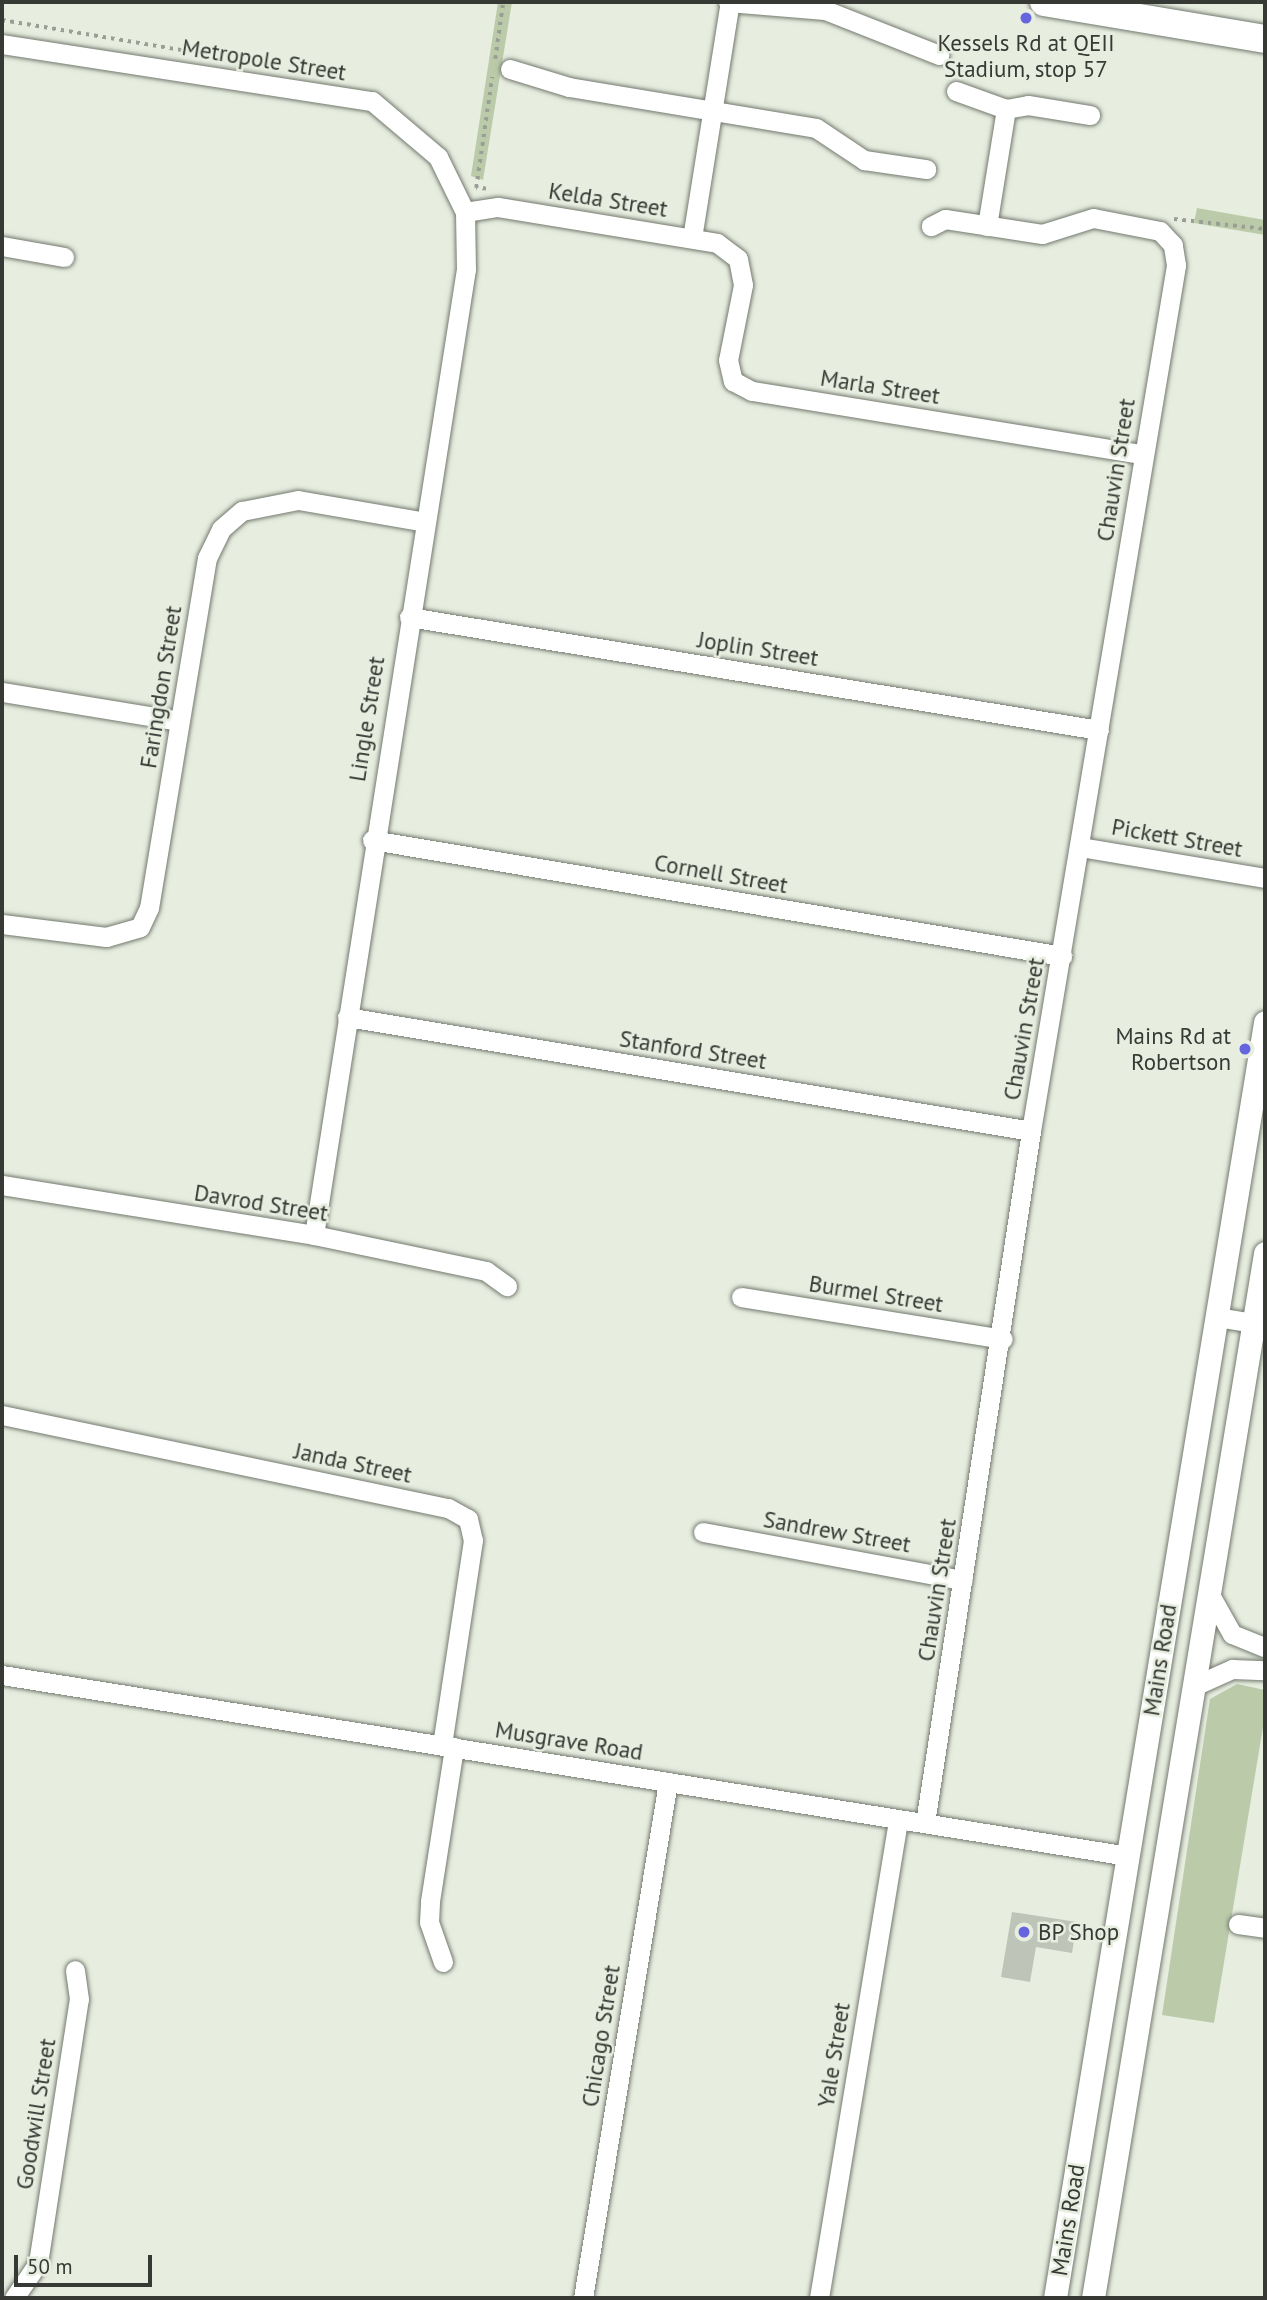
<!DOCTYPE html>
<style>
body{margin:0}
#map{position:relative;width:1267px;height:2300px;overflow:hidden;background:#e7eee0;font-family:"PT Sans",sans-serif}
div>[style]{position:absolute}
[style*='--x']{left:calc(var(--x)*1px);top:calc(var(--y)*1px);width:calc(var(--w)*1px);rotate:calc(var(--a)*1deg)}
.green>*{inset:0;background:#bbcbaa}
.building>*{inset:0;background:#bec5b8}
.path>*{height:3.5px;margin-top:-1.75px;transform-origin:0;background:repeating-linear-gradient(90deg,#9a9e94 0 3.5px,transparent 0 8.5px)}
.roads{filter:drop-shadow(0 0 2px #73796e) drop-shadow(0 0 2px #73796e)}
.minor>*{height:19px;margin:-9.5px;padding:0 9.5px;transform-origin:9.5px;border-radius:9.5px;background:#fff}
.major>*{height:23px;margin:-11.5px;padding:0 11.5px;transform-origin:11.5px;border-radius:11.5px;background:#fff}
.highway>*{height:28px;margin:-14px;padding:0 14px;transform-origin:14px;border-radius:14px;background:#fff}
.dots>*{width:19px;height:19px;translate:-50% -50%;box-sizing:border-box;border:4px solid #e7eee0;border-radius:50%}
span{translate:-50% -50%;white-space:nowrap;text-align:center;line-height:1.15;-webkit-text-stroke:5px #e7eee0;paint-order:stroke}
.poi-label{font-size:23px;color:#373934}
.right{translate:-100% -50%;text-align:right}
.left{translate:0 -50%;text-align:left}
.street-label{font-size:23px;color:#373934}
.frame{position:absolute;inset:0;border:4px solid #373934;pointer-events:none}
.scale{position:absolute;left:14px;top:2255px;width:138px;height:32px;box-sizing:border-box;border:4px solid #373934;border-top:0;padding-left:9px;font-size:21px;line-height:24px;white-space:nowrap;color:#373934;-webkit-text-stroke:5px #e7eee0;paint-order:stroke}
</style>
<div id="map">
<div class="green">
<div style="clip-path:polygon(498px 2px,512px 2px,483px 180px,471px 176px)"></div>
<div style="clip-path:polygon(1197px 208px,1265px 220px,1265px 235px,1194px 223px)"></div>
<div style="clip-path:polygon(1237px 1684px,1265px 1690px,1265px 1715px,1214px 2023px,1162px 2015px,1210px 1699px)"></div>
</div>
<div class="building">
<div style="clip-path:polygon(1012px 1912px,1077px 1922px,1072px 1953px,1036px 1947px,1030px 1982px,1001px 1977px)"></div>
</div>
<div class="path">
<div style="--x:2;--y:20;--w:225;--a:9.5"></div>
<div style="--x:495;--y:59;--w:58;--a:-82"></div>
<div style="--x:486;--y:189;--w:10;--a:-174"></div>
<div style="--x:476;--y:188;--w:112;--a:-81.8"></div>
<div style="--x:1174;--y:219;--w:92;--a:6.3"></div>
</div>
<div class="roads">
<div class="minor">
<div style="--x:728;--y:2;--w:97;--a:4.7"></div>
<div style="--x:825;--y:10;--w:123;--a:21.5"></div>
<div style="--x:2;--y:44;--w:374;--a:8.8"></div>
<div style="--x:372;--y:101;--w:87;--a:40.3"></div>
<div style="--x:438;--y:157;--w:61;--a:63.9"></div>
<div style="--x:465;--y:212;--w:57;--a:89"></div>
<div style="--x:466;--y:269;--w:978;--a:98.94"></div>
<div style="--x:510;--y:69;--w:62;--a:17"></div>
<div style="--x:569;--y:87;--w:250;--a:9.4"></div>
<div style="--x:816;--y:128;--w:58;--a:33.7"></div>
<div style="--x:864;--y:160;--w:63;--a:8.3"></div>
<div style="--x:956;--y:91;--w:53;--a:19.8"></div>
<div style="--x:1006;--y:109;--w:22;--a:-10"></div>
<div style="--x:1028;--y:105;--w:63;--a:9.2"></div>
<div style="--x:465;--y:212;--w:33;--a:-9"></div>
<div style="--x:498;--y:207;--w:222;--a:9.3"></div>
<div style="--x:717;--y:243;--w:26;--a:37"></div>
<div style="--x:738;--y:259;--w:26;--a:79"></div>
<div style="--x:743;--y:285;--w:76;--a:101.3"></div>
<div style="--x:728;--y:360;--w:22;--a:77"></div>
<div style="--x:733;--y:381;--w:21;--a:28"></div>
<div style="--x:752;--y:391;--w:396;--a:9.2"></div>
<div style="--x:987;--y:226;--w:119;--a:-80.8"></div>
<div style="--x:692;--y:238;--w:239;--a:-80.9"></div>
<div style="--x:2;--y:246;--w:63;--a:10.1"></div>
<div style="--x:409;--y:617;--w:699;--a:9.3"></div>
<div style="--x:2;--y:692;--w:179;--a:9.3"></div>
<div style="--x:372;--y:840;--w:700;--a:9.54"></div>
<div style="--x:1080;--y:847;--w:188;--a:9.5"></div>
<div style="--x:2;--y:924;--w:105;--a:7.1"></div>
<div style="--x:106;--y:937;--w:35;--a:-16"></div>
<div style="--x:140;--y:927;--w:21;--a:-65"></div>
<div style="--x:149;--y:908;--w:355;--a:-80.6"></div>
<div style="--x:207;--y:558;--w:32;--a:-64"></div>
<div style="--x:221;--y:529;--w:28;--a:-41"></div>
<div style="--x:242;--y:511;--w:57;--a:-11.1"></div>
<div style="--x:298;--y:500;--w:129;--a:9.8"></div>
<div style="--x:347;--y:1017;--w:693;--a:9.46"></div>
<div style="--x:2;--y:1185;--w:316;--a:9.1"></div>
<div style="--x:314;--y:1235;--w:176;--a:11.8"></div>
<div style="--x:486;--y:1271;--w:26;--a:36"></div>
<div style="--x:741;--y:1297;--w:265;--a:9.1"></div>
<div style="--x:1217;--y:1317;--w:49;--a:9.5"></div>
<div style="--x:2;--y:1415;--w:456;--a:11.8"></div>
<div style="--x:448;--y:1508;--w:23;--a:29"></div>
<div style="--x:468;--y:1519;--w:22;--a:77"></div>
<div style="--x:473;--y:1540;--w:207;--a:98.6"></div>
<div style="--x:703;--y:1532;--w:264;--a:10.5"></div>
<div style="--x:1209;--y:1593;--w:47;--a:60.7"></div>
<div style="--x:1232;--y:1634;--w:35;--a:22"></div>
<div style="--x:2;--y:1675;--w:1140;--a:9.13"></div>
<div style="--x:1194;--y:1686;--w:42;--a:-24.1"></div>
<div style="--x:1232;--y:1669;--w:33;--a:2"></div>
<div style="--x:925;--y:1823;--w:700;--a:-81.29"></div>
<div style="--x:1031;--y:1131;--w:878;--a:-80.49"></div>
<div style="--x:1176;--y:265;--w:20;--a:-99"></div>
<div style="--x:1173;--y:245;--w:19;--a:-133"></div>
<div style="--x:1160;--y:231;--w:68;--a:-169"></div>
<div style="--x:1093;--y:218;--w:53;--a:162.6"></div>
<div style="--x:1042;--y:234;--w:98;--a:-171.2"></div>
<div style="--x:945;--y:219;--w:16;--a:153"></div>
<div style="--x:1238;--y:1924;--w:27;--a:8"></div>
<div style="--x:443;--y:1962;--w:42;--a:-109.3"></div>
<div style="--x:429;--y:1922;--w:21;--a:-87"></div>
<div style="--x:430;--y:1901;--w:156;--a:-81.1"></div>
<div style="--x:14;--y:2298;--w:42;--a:-55.6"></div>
<div style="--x:38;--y:2263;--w:267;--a:-81.2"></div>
<div style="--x:79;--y:1999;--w:29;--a:-98"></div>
<div style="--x:583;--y:2298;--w:523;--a:-80.65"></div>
<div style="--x:819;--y:2298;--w:485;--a:-80.6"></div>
</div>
<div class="major">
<div style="--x:1055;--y:2298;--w:1293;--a:-80.65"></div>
<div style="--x:1093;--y:2298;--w:1059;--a:-80.65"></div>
</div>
<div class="highway">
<div style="--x:1044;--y:2;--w:224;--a:9.5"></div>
</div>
</div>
<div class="dots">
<div style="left:1026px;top:18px;background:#6565de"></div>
<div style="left:1245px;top:1049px;background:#6565de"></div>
<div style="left:1024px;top:1932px;background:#6565de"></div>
</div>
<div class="poi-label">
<span style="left:1026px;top:56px">Kessels Rd at QEII<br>Stadium, stop 57</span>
<span class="right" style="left:1231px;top:1049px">Mains Rd at<br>Robertson</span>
<span class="left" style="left:1038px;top:1932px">BP Shop</span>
</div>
<div class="street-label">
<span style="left:264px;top:60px;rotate:9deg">Metropole Street</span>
<span style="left:608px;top:200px;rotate:9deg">Kelda Street</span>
<span style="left:880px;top:387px;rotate:9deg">Marla Street</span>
<span style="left:1116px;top:470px;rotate:-81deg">Chauvin Street</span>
<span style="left:758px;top:649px;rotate:9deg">Joplin Street</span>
<span style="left:161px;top:687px;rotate:-81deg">Faringdon Street</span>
<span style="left:367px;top:719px;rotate:-81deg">Lingle Street</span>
<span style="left:1177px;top:838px;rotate:10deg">Pickett Street</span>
<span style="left:721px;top:874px;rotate:10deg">Cornell Street</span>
<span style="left:1024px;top:1029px;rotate:-80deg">Chauvin Street</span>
<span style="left:693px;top:1050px;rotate:9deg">Stanford Street</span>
<span style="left:261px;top:1203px;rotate:9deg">Davrod Street</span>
<span style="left:876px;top:1294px;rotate:9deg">Burmel Street</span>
<span style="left:353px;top:1463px;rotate:12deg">Janda Street</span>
<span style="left:837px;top:1532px;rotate:10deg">Sandrew Street</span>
<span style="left:937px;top:1590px;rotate:-81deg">Chauvin Street</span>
<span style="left:1160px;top:1660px;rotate:-81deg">Mains Road</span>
<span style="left:569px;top:1741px;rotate:9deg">Musgrave Road</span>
<span style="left:601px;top:2036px;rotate:-81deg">Chicago Street</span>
<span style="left:834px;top:2055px;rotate:-81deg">Yale Street</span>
<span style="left:36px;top:2114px;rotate:-81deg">Goodwill Street</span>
<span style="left:1068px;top:2220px;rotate:-81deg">Mains Road</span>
</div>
<div class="frame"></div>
<div class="scale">50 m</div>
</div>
